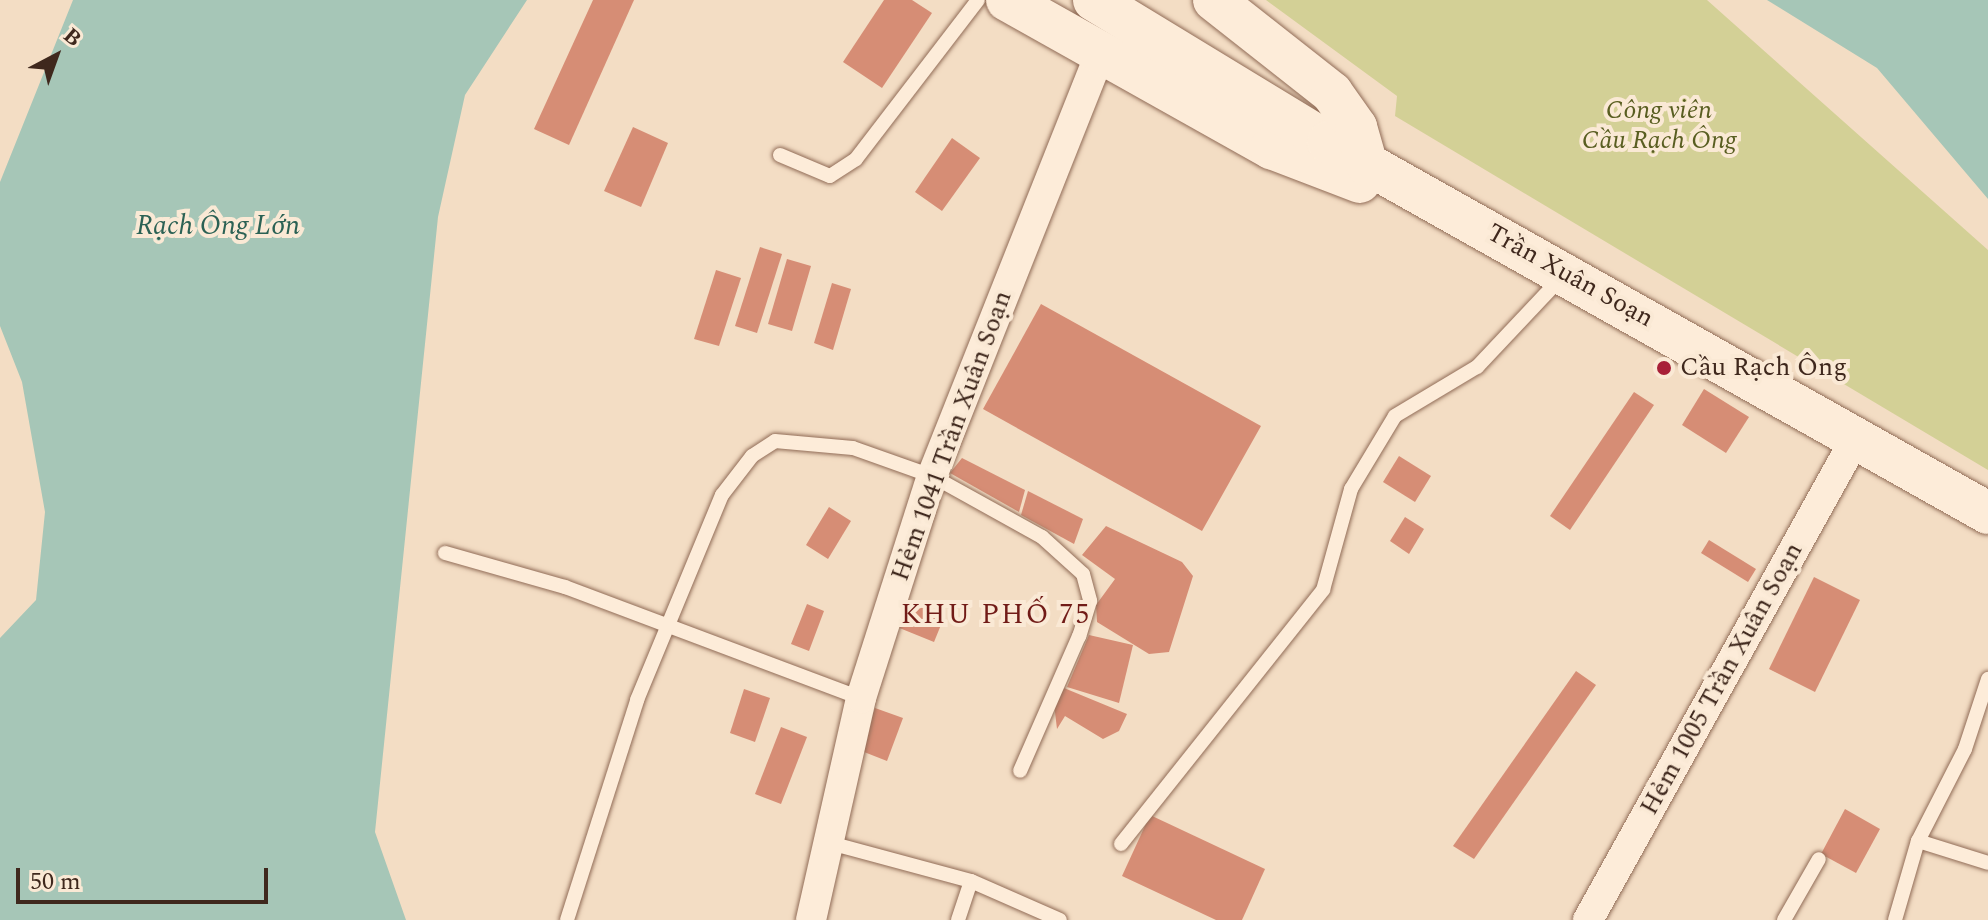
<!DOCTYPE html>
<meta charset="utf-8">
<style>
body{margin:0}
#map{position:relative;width:1988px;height:920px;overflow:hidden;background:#f3ddc4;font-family:Spectral,serif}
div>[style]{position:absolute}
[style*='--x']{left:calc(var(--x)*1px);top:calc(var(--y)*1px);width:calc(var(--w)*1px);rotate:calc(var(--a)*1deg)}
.green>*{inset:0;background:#d3d096}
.water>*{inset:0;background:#a6c6b7}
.building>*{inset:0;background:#d68d75}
.roads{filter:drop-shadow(0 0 2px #916c57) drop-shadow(0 0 2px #916c57)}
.lane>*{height:14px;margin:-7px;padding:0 7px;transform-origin:7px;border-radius:7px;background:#fdecd9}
.street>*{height:30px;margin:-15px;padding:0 15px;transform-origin:15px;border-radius:15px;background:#fdecd9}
.secondary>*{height:42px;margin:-21px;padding:0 21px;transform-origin:21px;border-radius:21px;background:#fdecd9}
.dots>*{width:22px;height:22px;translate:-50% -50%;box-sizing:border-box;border:4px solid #fae9d5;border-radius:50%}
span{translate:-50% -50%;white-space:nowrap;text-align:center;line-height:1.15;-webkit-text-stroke:8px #fae9d5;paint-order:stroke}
.park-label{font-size:26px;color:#595e21;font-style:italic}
.street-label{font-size:26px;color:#3f281d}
.poi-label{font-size:26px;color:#3f281d}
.left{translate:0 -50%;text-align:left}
.water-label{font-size:28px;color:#2b6154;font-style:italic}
.neighbourhood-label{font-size:28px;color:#711b17;letter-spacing:2px}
.north{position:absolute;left:16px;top:16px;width:80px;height:80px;-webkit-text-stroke:6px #fae9d5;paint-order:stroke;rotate:41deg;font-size:22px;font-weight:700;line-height:32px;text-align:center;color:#3f281d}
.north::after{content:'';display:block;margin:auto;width:28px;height:36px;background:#3f281d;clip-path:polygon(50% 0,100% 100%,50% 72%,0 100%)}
.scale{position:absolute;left:16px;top:868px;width:252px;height:36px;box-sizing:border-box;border:4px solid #3f281d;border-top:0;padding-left:10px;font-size:24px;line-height:28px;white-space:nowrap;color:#3f281d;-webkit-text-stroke:6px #fae9d5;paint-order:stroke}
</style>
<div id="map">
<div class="green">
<div style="clip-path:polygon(1266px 0,1707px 0,1988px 250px,1988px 470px,1395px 116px,1397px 96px)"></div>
</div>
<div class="water">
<div style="clip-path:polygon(73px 0,527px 0,465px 95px,438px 217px,375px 832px,406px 920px,0 920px,0 638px,36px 600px,45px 512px,22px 382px,0 326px,0 182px)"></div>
<div style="clip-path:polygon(1767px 0,1988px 0,1988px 199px,1877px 68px)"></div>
</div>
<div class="building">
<div style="clip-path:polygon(593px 0,634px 0,569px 145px,534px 129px)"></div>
<div style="clip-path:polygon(884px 0,912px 0,932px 13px,882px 88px,843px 62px)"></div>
<div style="clip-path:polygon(633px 127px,668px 143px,641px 207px,604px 191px)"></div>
<div style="clip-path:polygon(952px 138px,980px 158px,942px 211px,915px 192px)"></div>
<div style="clip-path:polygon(760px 247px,782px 254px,757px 333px,735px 326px)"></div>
<div style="clip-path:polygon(787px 259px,811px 266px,792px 331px,768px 324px)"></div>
<div style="clip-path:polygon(716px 270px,741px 278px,719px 346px,694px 339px)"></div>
<div style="clip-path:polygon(832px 283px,851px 289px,833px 350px,814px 343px)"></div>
<div style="clip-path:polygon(1041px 304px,1261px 426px,1202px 531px,983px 409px)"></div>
<div style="clip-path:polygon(1704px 389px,1749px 417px,1726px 453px,1682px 425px)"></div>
<div style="clip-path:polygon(1634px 392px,1654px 405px,1570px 530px,1550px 516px)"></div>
<div style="clip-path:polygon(1399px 456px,1431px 476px,1415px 502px,1383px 482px)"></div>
<div style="clip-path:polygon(962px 458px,1025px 490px,1019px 512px,950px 473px)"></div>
<div style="clip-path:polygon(1028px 491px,1083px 519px,1074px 544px,1021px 515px)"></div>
<div style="clip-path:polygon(829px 507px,851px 521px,828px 559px,806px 545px)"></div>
<div style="clip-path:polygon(1405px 517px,1424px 529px,1409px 554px,1390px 541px)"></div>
<div style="clip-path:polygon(1106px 526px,1182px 562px,1193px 576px,1169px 652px,1149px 654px,1097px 622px,1096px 605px,1115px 579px,1082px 555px)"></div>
<div style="clip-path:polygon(1709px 540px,1756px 569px,1748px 582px,1701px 553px)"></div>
<div style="clip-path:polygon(1814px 577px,1860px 600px,1815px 692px,1769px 669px)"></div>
<div style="clip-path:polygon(903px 599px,945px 615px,934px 642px,892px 625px)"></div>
<div style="clip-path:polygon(807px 604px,824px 611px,809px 651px,791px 644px)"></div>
<div style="clip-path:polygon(1089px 635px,1133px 645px,1119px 703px,1067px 687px)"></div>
<div style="clip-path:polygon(1576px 671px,1596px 685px,1474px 859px,1453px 846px)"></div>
<div style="clip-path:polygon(1064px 688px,1127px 714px,1119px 731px,1103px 739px,1065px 716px,1057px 729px,1054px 704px)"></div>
<div style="clip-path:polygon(744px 689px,770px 698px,755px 742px,730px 733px)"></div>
<div style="clip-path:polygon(875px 708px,903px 718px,887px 761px,859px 750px)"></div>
<div style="clip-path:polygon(781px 727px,807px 737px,781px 804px,755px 794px)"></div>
<div style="clip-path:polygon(1845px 809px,1880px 829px,1856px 873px,1821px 854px)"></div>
<div style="clip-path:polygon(1150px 815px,1265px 869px,1242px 920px,1216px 920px,1122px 876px)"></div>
</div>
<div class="roads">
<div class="lane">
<div style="--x:780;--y:155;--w:54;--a:22.8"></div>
<div style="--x:830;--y:176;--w:31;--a:-33"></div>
<div style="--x:856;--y:159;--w:200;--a:-52.5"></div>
<div style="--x:445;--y:553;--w:125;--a:15.8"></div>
<div style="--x:565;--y:587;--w:316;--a:20.6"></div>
<div style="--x:1918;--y:841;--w:73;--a:17.4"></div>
<div style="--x:830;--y:843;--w:146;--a:15.1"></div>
<div style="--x:971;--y:881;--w:97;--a:23.7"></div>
<div style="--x:1121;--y:844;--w:325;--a:-51.5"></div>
<div style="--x:1323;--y:590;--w:105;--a:-74.5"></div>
<div style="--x:1351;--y:489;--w:85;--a:-58.9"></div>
<div style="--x:1395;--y:416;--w:96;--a:-30.9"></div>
<div style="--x:1477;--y:367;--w:121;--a:-46.7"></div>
<div style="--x:567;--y:920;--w:231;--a:-72.3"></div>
<div style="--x:637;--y:700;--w:222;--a:-67.5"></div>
<div style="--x:722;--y:495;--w:49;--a:-52.4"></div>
<div style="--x:752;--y:456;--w:27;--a:-33"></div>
<div style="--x:775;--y:441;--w:78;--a:5.1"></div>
<div style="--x:853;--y:448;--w:84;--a:19.5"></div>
<div style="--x:932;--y:476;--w:126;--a:29"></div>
<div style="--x:1042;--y:537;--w:55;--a:42.1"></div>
<div style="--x:1083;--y:574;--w:28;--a:75"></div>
<div style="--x:1090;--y:601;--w:37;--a:107"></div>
<div style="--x:1079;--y:636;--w:147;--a:113.6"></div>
<div style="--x:958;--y:920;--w:41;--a:-71.6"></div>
<div style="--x:1784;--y:920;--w:70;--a:-60.2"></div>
<div style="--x:1895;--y:920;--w:82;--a:-73.8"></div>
<div style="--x:1918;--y:841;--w:103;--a:-62.9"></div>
<div style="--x:1965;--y:749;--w:74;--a:-71.8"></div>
</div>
<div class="street">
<div style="--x:811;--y:920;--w:228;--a:-77.3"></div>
<div style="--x:861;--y:698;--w:233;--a:-72.3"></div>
<div style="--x:932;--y:476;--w:454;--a:-68.3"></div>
<div style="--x:1588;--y:920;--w:551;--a:-60.93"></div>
</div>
<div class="secondary">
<div style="--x:1007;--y:0;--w:303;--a:29.3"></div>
<div style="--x:1271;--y:148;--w:95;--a:20.9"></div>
<div style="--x:1094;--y:0;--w:274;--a:31.3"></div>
<div style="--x:1328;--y:142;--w:757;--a:29.34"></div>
<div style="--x:1214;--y:0;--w:150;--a:38.2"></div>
<div style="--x:1332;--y:93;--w:42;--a:54.8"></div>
<div style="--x:1356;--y:127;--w:40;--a:74"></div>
</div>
</div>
<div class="dots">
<div style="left:1664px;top:368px;background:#a82038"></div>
</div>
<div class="park-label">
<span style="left:1659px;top:126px">Công viên<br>Cầu Rạch Ông</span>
</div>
<div class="street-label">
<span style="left:1570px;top:276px;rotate:29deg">Trần Xuân Soạn</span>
<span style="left:952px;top:436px;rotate:-70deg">Hẻm 1041 Trần Xuân Soạn</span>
<span style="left:1722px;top:679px;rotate:-61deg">Hẻm 1005 Trần Xuân Soạn</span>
</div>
<div class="poi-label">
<span class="left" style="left:1680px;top:368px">Cầu Rạch Ông</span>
</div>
<div class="water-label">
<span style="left:218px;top:226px">Rạch Ông Lớn</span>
</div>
<div class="neighbourhood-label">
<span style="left:996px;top:615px">KHU PHỐ 75</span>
</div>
<div class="north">B</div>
<div class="scale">50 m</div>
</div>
